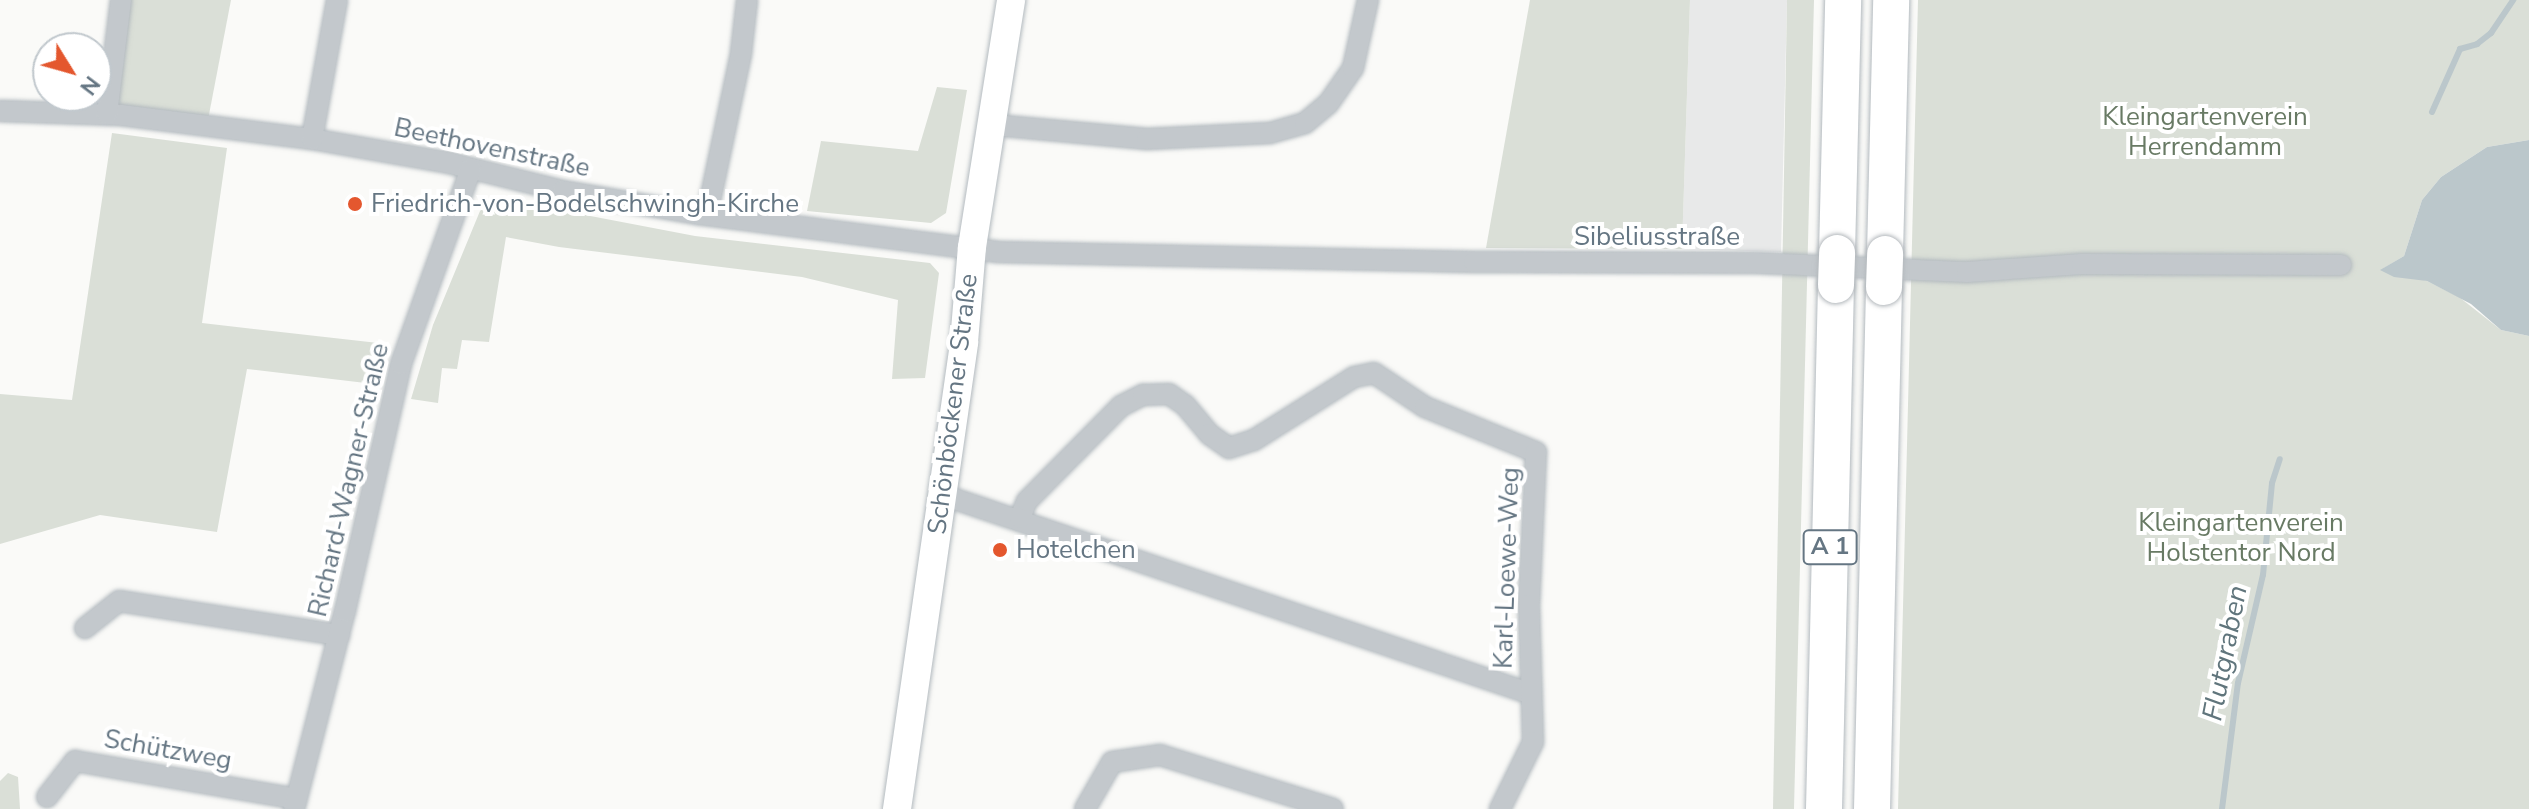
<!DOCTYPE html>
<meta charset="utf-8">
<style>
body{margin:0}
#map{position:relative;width:2529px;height:809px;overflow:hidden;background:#fafaf8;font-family:"Nunito Sans",sans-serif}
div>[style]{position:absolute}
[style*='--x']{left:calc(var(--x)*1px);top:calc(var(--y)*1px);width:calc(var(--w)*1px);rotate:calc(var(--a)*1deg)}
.built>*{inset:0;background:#e8e9e9}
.green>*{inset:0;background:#dadfd7}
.water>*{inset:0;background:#bbc7cb}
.stream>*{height:6px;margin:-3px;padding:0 3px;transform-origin:3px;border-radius:3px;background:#bbc7cb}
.roads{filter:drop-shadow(0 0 2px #b3babf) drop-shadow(0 0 2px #b3babf)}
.minor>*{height:20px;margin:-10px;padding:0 10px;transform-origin:10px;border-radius:10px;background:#c3c8cc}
.secondary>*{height:28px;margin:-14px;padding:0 14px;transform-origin:14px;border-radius:14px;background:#fff}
.motorway>*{height:36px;margin:-18px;padding:0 18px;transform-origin:18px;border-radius:18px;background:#fff}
.bridges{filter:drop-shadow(0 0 2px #b4b9bd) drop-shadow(0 0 2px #b4b9bd)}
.motorway-bridge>*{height:36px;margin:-18px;padding:0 18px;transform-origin:18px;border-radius:18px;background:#fff}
.dots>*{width:22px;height:22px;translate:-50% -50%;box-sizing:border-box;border:4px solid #fff;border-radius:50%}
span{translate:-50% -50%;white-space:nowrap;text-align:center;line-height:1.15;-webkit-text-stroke:8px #fff;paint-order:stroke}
.shield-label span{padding:2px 6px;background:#fff;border:2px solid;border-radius:6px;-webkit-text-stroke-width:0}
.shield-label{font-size:24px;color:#657683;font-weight:700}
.park-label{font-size:26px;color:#687a64}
.street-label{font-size:26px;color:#657683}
.poi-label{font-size:26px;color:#657683}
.left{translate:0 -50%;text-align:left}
.water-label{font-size:28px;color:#60757c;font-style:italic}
.north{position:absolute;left:32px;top:32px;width:80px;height:80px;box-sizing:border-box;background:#fff;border:2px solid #c1c8cd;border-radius:50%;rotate:127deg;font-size:22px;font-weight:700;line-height:32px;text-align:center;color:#657683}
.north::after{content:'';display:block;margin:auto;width:28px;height:36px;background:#e4572e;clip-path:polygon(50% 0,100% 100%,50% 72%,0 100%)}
</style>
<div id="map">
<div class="built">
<div style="clip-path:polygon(1690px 0,1787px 0,1781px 252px,1682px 249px)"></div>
</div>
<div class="green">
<div style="clip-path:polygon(121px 0,231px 0,207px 125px,107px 114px)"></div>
<div style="clip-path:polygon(1530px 0,1690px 0,1682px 249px,1486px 248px)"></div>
<div style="clip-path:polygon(1787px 0,1814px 0,1794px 809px,1773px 809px)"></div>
<div style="clip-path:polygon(1918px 0,2529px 0,2529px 140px,2487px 147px,2441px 177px,2422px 200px,2404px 256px,2384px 268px,2427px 281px,2459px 297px,2501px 330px,2529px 336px,2529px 809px,1898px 809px)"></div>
<div style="clip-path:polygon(937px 87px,967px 90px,946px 213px,931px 223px,807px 211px,821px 141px,918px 151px)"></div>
<div style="clip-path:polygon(112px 133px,227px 148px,202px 323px,387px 344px,374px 384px,247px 369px,217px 532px,100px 515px,0 544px,0 394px,72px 400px)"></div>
<div style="clip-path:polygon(501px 199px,695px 236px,930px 263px,939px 273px,925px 378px,892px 379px,898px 300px,802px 277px,559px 247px,506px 237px,489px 342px,462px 340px,457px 369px,442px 368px,438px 403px,411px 399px,433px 325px,480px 211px,490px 201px)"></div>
<div style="clip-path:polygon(8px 773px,18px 777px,20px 809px,0 809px,0 781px)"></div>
</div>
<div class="water">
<div style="clip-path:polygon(2529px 140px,2529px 336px,2501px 330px,2471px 304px,2427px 281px,2394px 277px,2380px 270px,2404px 256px,2422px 200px,2441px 177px,2487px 147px)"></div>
</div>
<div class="stream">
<div style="--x:2432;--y:112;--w:69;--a:-66"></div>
<div style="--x:2460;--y:49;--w:18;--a:-16"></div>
<div style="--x:2477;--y:44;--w:18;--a:-38"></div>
<div style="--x:2491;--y:33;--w:40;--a:-56"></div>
<div style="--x:2222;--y:809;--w:127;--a:-82.8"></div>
<div style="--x:2238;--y:683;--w:111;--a:-77"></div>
<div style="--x:2263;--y:575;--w:92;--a:-84.4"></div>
<div style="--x:2272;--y:483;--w:25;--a:-72"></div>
</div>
<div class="roads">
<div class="minor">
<div style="--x:0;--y:111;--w:121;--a:1.9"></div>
<div style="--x:121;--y:115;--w:193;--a:7.2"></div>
<div style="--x:312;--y:139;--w:139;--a:9.9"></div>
<div style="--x:449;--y:163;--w:117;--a:13.8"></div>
<div style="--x:563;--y:191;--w:137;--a:9.7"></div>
<div style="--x:698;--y:214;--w:301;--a:7.2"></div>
<div style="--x:997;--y:252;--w:477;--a:1.2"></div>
<div style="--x:1474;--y:262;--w:284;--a:0.2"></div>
<div style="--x:1758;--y:263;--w:209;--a:2.5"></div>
<div style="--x:1967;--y:272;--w:115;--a:-4"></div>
<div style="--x:2082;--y:264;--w:259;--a:0.2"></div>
<div style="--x:107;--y:114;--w:115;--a:-83"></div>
<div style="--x:994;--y:125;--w:154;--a:5.2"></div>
<div style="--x:1147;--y:139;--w:123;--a:-2.8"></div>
<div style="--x:1270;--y:133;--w:36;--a:-16"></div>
<div style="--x:1305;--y:123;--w:30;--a:-40"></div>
<div style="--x:1328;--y:104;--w:44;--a:-55.2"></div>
<div style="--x:1353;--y:68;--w:70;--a:-77.6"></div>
<div style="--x:312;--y:139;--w:141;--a:-79.8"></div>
<div style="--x:707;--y:215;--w:166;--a:-78.1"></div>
<div style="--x:741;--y:53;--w:53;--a:-83.5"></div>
<div style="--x:943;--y:495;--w:619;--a:18.67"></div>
<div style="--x:1020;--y:518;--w:18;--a:-68"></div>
<div style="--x:1027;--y:501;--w:134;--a:-45.3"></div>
<div style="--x:1121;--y:406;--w:25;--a:-27"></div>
<div style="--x:1143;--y:395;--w:26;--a:-2"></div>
<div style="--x:1169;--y:394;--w:19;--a:35"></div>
<div style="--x:1185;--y:405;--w:38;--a:50"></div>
<div style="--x:1209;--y:434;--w:24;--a:35"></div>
<div style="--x:1229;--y:448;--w:26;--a:-18"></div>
<div style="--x:1254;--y:440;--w:118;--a:-32.2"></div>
<div style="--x:1354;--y:377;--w:20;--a:-11"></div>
<div style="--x:1374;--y:373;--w:61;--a:33.7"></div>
<div style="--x:1425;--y:407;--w:120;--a:22.1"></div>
<div style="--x:1536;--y:452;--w:153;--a:92.6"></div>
<div style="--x:1529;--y:605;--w:137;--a:88.3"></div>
<div style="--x:1533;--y:742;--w:75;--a:116.2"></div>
<div style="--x:85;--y:628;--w:43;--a:-38.5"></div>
<div style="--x:119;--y:601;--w:223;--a:8.8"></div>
<div style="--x:47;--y:797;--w:46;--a:-52.1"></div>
<div style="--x:75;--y:761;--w:225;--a:9.7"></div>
<div style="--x:294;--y:809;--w:204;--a:-75.6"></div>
<div style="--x:345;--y:611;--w:253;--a:-77.2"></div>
<div style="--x:401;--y:364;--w:207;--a:-70.3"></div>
<div style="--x:1085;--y:809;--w:54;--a:-60.1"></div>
<div style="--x:1112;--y:762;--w:49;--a:-8.3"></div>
<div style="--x:1160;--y:755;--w:181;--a:17.3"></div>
</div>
<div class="secondary">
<div style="--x:897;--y:809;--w:472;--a:-81.8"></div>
<div style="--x:964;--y:342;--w:95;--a:-85.2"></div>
<div style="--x:972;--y:247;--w:250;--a:-81"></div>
</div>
<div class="motorway">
<div style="--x:1837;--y:253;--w:253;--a:-88.6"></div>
<div style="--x:1885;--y:254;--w:254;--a:-88.6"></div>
<div style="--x:1824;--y:809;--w:524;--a:-88.69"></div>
<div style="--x:1872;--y:809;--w:522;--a:-88.68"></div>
</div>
</div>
<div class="bridges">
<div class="motorway-bridge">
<div style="--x:1836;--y:285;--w:32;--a:-88"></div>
<div style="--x:1884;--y:287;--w:33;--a:-88"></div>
</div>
</div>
<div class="dots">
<div style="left:355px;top:204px;background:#e4572e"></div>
<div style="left:1000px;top:550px;background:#e4572e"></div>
</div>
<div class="shield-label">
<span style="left:1830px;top:547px">A 1</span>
</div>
<div class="park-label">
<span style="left:2205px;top:132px">Kleingartenverein<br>Herrendamm</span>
<span style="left:2241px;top:538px">Kleingartenverein<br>Holstentor Nord</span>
</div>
<div class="street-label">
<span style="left:492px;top:148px;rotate:12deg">Beethovenstraße</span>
<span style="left:1657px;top:237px">Sibeliusstraße</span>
<span style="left:953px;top:404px;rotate:-83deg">Schönböckener Straße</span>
<span style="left:349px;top:480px;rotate:-77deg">Richard-Wagner-Straße</span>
<span style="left:1507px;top:568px;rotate:-88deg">Karl-Loewe-Weg</span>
<span style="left:168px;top:750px;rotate:10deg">Schützweg</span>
</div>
<div class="poi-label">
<span class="left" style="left:371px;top:204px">Friedrich-von-Bodelschwingh-Kirche</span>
<span class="left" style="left:1016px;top:550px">Hotelchen</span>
</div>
<div class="water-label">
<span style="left:2225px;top:653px;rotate:-79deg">Flutgraben</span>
</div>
<div class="north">N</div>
</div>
